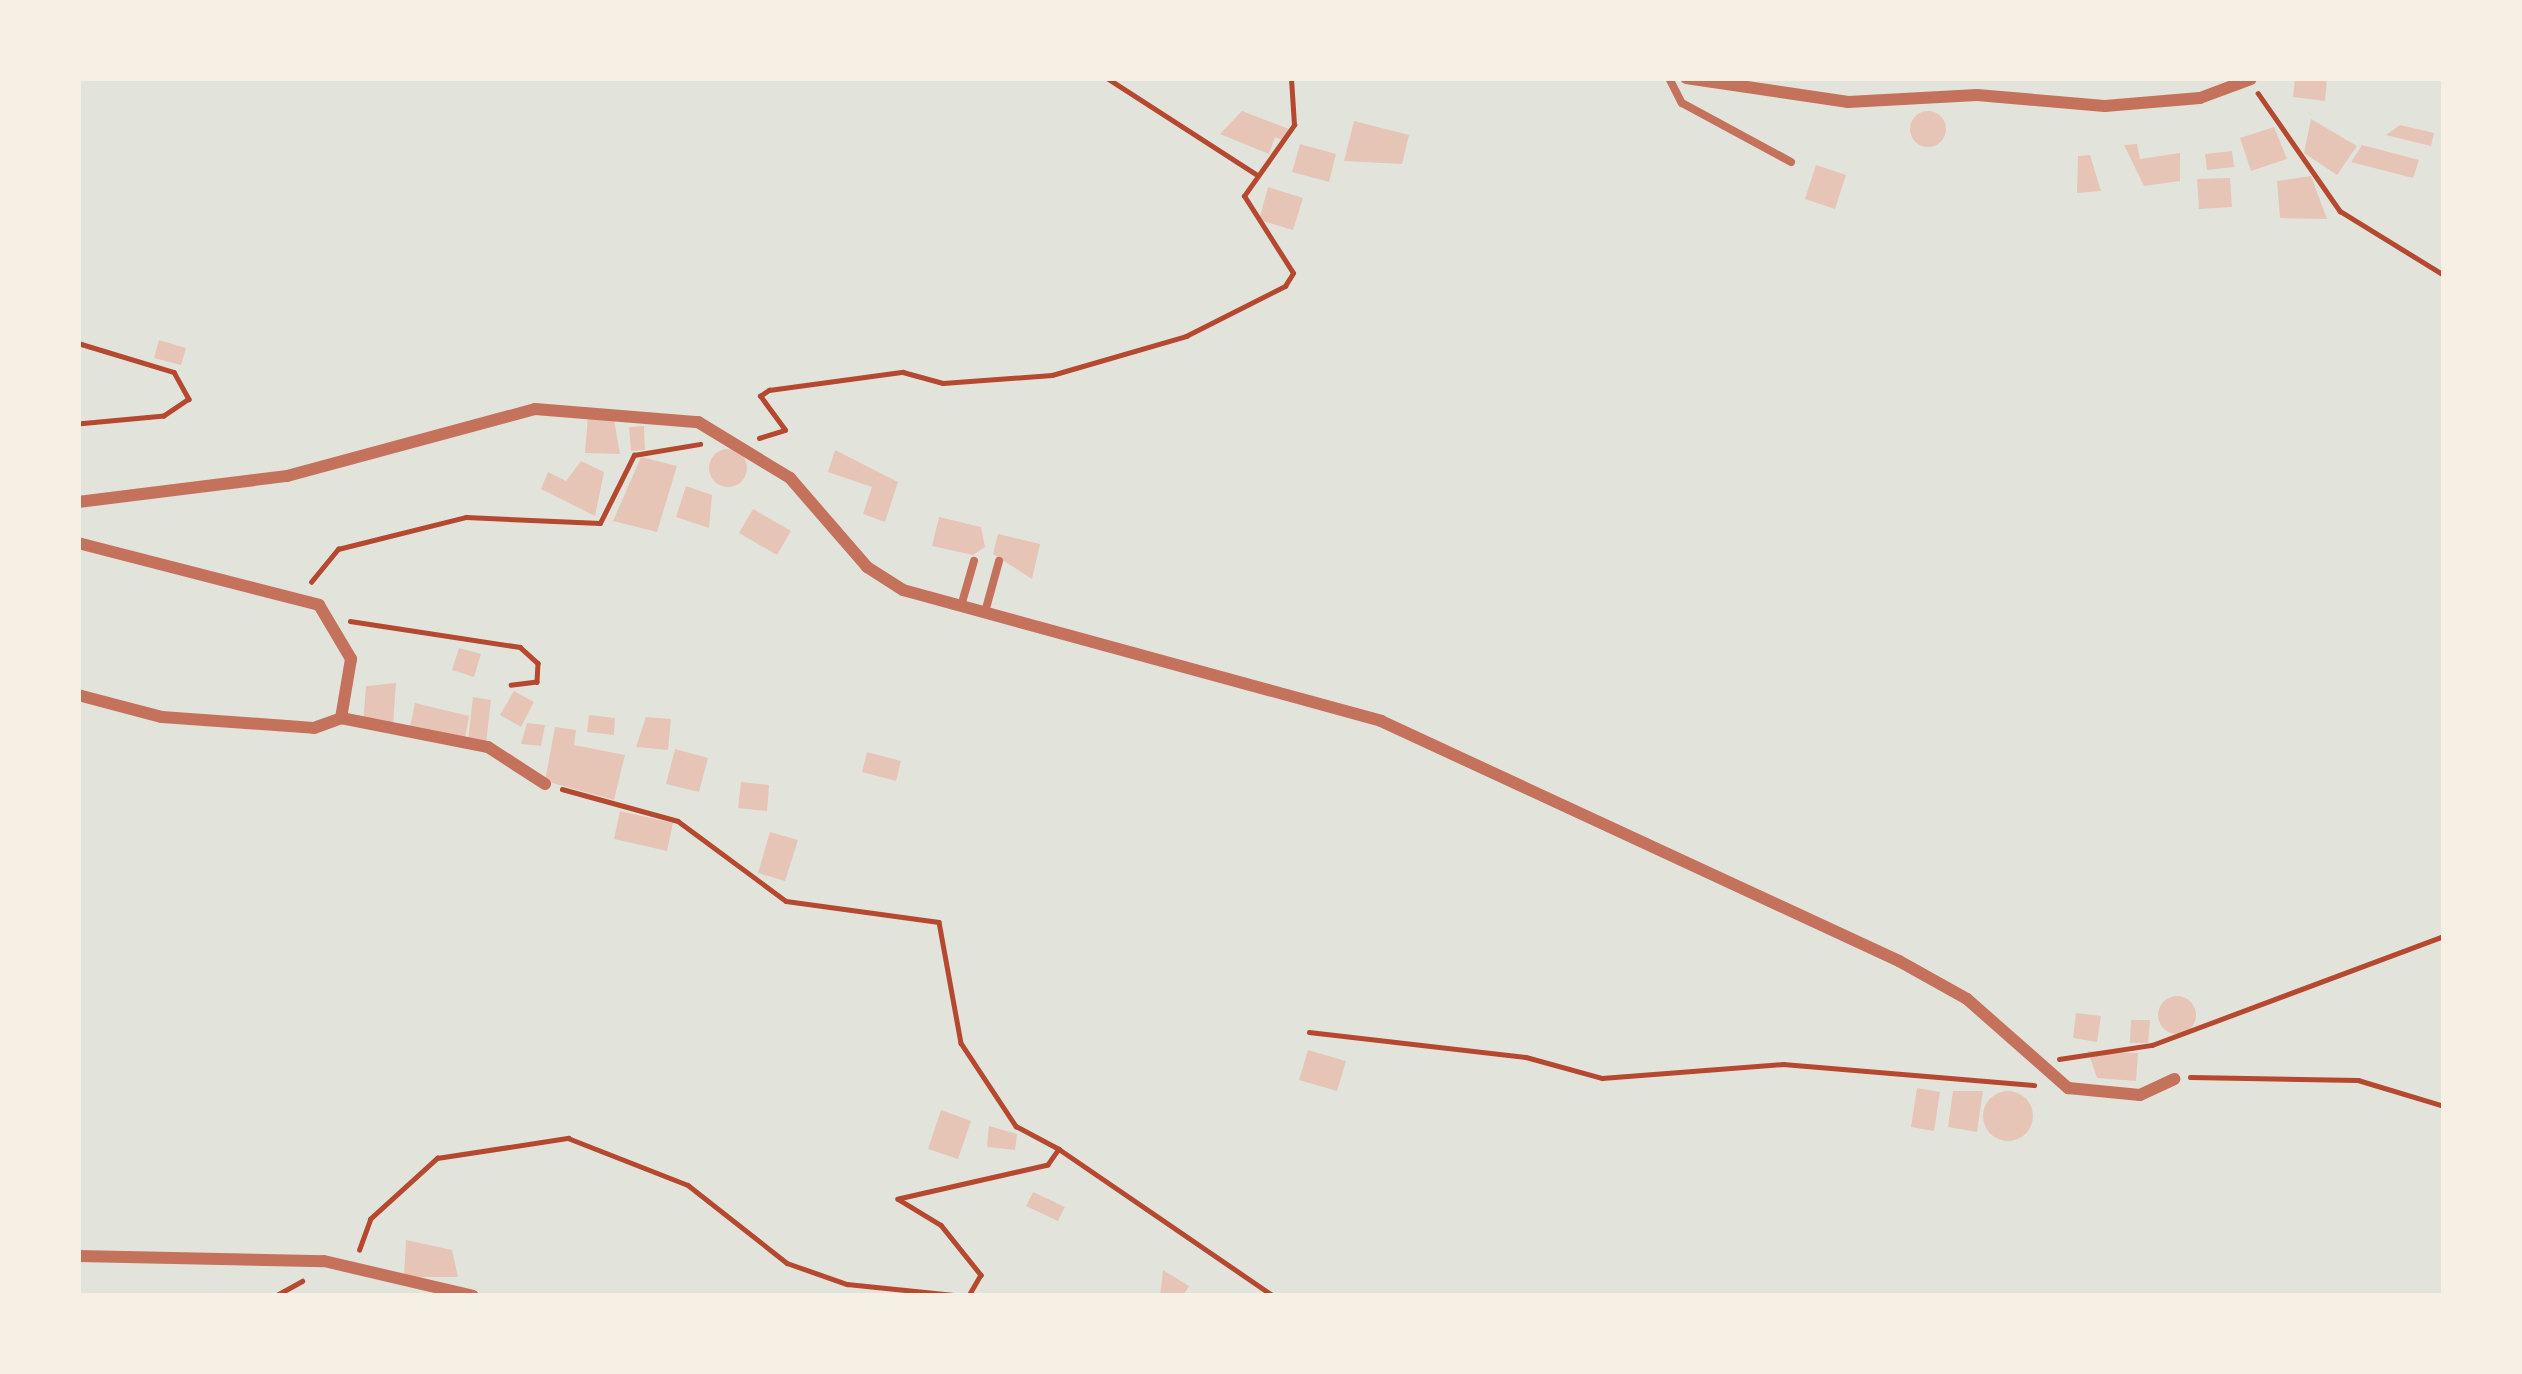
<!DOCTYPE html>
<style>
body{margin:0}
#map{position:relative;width:2522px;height:1374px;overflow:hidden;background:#f6efe4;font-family:"DM Sans",sans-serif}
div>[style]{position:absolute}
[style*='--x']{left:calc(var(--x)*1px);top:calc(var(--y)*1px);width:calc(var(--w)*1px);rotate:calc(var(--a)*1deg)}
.green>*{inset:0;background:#e2e4dc}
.building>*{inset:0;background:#e6c5b7}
.round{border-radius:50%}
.path>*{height:4.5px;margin:-2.25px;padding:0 2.25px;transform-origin:2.25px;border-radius:2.25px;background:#b5482f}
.service>*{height:8px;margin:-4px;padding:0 4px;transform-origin:4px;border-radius:4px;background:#c5725c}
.minor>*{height:12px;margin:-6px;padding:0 6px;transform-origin:6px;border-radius:6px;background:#c5725c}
span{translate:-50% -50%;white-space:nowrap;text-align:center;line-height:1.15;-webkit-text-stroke:9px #f6efe4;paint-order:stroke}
.frame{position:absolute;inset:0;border:81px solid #f6efe4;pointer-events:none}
</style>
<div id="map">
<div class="green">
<div style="clip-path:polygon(78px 78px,2444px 78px,2444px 1296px,78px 1296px)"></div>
</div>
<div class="building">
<div style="clip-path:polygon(2295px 78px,2327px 78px,2325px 101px,2293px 97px)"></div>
<div style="clip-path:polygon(1242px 111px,1289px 129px,1285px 141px,1275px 137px,1269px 154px,1220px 134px)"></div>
<div class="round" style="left:1910px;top:111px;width:36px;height:36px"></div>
<div style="clip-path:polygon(2311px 119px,2357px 146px,2337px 175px,2304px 153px)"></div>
<div style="clip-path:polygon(1354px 121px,1409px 135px,1402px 164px,1344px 161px)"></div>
<div style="clip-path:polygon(2400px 125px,2434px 133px,2431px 146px,2386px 135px)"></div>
<div style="clip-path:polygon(2274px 127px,2287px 159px,2251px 171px,2240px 138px)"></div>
<div style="clip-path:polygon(1300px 144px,1336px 154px,1329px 182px,1292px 172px)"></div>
<div style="clip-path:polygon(2137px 144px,2140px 159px,2180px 153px,2180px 181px,2144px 186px,2124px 145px)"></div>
<div style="clip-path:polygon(2362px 145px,2419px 160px,2413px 178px,2351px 162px)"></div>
<div style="clip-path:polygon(2232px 151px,2234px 167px,2207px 170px,2205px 154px)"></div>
<div style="clip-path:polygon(2090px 155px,2101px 191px,2077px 193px,2078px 156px)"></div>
<div style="clip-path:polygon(1816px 165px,1846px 175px,1835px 209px,1805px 199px)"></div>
<div style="clip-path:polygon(2311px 176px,2327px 219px,2280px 218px,2277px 181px)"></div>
<div style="clip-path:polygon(2230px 178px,2232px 207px,2199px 209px,2197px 179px)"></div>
<div style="clip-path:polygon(1268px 187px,1303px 198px,1293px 230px,1259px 220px)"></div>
<div style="clip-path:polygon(159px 340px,186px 348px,181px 365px,154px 358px)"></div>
<div style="clip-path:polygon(613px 414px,620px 454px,585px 453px,588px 416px)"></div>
<div style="clip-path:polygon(644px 426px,645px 450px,631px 451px,629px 427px)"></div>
<div class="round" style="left:709px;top:449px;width:38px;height:38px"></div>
<div style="clip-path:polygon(835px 450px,898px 482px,885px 522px,863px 514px,872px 487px,828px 472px)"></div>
<div style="clip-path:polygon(641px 457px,677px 466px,657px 532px,613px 521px)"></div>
<div style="clip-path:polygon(581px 461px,604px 472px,595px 516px,541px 489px,548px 472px,566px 481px)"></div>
<div style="clip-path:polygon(686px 486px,712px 495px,709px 528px,676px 517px)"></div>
<div style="clip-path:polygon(753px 509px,791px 531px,777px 555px,739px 533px)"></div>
<div style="clip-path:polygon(939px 517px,981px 527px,985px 547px,973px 555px,932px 546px)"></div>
<div style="clip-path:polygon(998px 534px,1040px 544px,1032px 579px,993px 554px)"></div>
<div style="clip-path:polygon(459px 648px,481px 654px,474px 677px,452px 670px)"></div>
<div style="clip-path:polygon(396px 683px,393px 726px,363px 724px,366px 686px)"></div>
<div style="clip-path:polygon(514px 691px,534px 702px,521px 727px,500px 715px)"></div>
<div style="clip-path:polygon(473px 697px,491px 700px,486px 743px,468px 741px)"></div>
<div style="clip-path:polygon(415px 703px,469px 716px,465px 739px,410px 727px)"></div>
<div style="clip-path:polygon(589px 715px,615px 718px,614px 735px,587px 732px)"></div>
<div style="clip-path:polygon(646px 717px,671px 719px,668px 750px,636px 747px)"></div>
<div style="clip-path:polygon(527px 723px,545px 725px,541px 746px,521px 744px)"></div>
<div style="clip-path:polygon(555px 727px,576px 730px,574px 745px,625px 755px,614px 800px,545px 781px)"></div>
<div style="clip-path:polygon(675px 749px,708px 758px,699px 792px,666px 784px)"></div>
<div style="clip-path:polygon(867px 752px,901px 761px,896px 781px,862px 772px)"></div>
<div style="clip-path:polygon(741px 782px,769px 785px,767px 811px,738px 808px)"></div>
<div style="clip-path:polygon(620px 811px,673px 823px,667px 851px,614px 839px)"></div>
<div style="clip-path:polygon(770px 832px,798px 840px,785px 881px,758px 873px)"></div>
<div class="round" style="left:2158px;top:996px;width:38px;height:38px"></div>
<div style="clip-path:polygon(2076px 1013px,2101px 1016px,2097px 1042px,2073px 1038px)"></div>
<div style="clip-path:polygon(2131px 1020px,2150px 1020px,2148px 1043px,2130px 1043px)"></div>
<div style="clip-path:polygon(1308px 1050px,1346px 1061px,1337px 1091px,1299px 1080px)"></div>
<div style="clip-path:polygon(2088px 1051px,2138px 1053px,2136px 1081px,2097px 1078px)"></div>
<div style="clip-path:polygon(1917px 1088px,1940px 1092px,1934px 1131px,1911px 1127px)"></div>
<div style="clip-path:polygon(1953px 1091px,1983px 1091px,1977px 1132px,1948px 1127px)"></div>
<div class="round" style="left:1983px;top:1091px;width:50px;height:50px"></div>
<div style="clip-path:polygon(941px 1110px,971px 1121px,958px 1159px,928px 1149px)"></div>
<div style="clip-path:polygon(989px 1126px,1017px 1134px,1015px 1150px,987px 1147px)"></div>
<div style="clip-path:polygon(1033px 1192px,1065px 1207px,1058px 1221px,1026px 1206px)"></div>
<div style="clip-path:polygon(406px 1240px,452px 1250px,458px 1277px,404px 1277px)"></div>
<div style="clip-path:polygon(1163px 1270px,1189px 1286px,1183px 1296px,1160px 1296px)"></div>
</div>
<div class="path">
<div style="--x:1107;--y:78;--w:177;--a:32.8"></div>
<div style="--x:2258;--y:93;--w:144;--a:55.2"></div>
<div style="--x:2340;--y:211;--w:122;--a:31.6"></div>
<div style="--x:78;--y:343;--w:100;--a:16.8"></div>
<div style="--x:174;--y:372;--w:31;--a:61"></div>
<div style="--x:189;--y:399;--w:30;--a:146"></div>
<div style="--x:164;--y:416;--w:86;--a:174.7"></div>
<div style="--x:759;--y:438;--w:27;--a:-17"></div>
<div style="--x:785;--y:430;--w:42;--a:-126.3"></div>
<div style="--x:760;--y:396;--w:11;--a:-34"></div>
<div style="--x:769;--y:390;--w:135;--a:-7.7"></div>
<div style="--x:903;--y:372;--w:41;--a:15.4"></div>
<div style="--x:943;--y:383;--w:109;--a:-4.2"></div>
<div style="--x:1052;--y:375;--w:140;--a:-16.2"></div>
<div style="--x:1186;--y:336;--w:111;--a:-26.8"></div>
<div style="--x:1285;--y:286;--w:15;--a:-58"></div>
<div style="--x:1293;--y:273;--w:91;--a:-122.5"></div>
<div style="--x:1244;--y:196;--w:87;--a:-54.8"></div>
<div style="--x:1294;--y:125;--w:47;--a:-93.7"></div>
<div style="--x:311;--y:582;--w:43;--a:-50.7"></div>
<div style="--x:338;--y:549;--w:132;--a:-14"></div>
<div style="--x:466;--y:517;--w:134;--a:2.6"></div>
<div style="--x:600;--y:523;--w:76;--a:-63.4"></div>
<div style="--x:634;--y:455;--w:67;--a:-9.5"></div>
<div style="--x:350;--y:621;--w:172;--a:8.7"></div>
<div style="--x:520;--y:647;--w:24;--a:42"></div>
<div style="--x:538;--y:663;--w:19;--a:93"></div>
<div style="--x:537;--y:682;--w:26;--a:173"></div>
<div style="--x:562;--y:789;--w:120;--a:15.4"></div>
<div style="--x:678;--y:821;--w:134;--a:36.5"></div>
<div style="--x:786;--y:901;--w:154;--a:7.8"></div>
<div style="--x:939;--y:922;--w:123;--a:79.7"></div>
<div style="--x:961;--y:1043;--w:100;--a:56.5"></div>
<div style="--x:1016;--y:1126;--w:49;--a:28.1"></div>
<div style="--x:1059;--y:1149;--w:19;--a:125"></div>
<div style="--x:1048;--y:1165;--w:154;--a:167.2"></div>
<div style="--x:898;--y:1199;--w:50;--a:31.2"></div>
<div style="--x:941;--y:1225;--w:64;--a:51.3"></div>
<div style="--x:981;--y:1275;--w:24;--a:120"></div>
<div style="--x:1309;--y:1032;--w:218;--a:6.6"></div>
<div style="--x:1526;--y:1057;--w:79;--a:15.4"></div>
<div style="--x:1602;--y:1078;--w:182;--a:-4.4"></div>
<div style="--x:1783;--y:1064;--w:252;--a:4.8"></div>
<div style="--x:2059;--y:1059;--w:94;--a:-8.6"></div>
<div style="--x:2152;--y:1045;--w:312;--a:-20.5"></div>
<div style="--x:2190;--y:1077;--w:168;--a:1"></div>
<div style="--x:2358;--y:1080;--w:90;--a:16.8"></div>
<div style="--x:1059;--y:1149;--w:260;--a:34.4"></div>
<div style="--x:359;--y:1250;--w:33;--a:-70"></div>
<div style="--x:370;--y:1219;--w:91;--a:-42.3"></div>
<div style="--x:437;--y:1158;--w:133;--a:-8.7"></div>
<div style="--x:568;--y:1138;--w:129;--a:21.4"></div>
<div style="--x:688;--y:1185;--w:126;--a:38.2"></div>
<div style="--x:787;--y:1263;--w:64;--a:19.3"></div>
<div style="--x:847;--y:1284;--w:117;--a:5.9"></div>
<div style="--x:275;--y:1296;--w:31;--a:-29"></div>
</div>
<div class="service">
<div style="--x:1669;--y:78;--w:28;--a:63"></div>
<div style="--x:1682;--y:103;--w:124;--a:28.4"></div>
<div style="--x:961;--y:606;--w:47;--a:-73.9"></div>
<div style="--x:985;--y:612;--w:53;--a:-74.6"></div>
</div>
<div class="minor">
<div style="--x:1686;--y:78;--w:164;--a:8.4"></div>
<div style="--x:1848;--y:102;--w:129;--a:-3.1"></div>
<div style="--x:1977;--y:95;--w:128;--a:4.9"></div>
<div style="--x:2105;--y:106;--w:95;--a:-4.8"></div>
<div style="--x:2200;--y:98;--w:54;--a:-20.4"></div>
<div style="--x:78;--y:502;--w:211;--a:-7.1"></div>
<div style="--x:287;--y:476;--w:257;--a:-15.1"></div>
<div style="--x:535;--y:409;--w:164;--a:4.6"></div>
<div style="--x:698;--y:422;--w:108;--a:31.3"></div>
<div style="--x:790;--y:478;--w:118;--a:49.1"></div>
<div style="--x:867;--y:567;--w:43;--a:32.6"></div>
<div style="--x:903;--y:590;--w:496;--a:15.3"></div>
<div style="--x:1381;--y:721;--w:571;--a:24.86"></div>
<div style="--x:1899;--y:961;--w:78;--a:29.2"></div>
<div style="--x:1967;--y:999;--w:135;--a:41.4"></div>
<div style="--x:2068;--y:1088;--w:72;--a:5.6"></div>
<div style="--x:2140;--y:1095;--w:38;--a:-25"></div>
<div style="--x:78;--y:543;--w:249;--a:14.4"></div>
<div style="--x:319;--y:605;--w:63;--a:59.3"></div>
<div style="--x:351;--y:659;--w:60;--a:99.6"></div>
<div style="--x:78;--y:695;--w:87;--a:14.7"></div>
<div style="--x:162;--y:717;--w:152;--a:4.1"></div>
<div style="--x:314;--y:728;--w:29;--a:-20"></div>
<div style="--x:341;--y:718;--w:150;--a:11.2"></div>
<div style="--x:488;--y:747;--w:68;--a:33"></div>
<div style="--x:78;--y:1256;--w:246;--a:1.2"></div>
<div style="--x:324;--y:1261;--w:153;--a:13.2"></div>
</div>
<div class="frame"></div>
</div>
